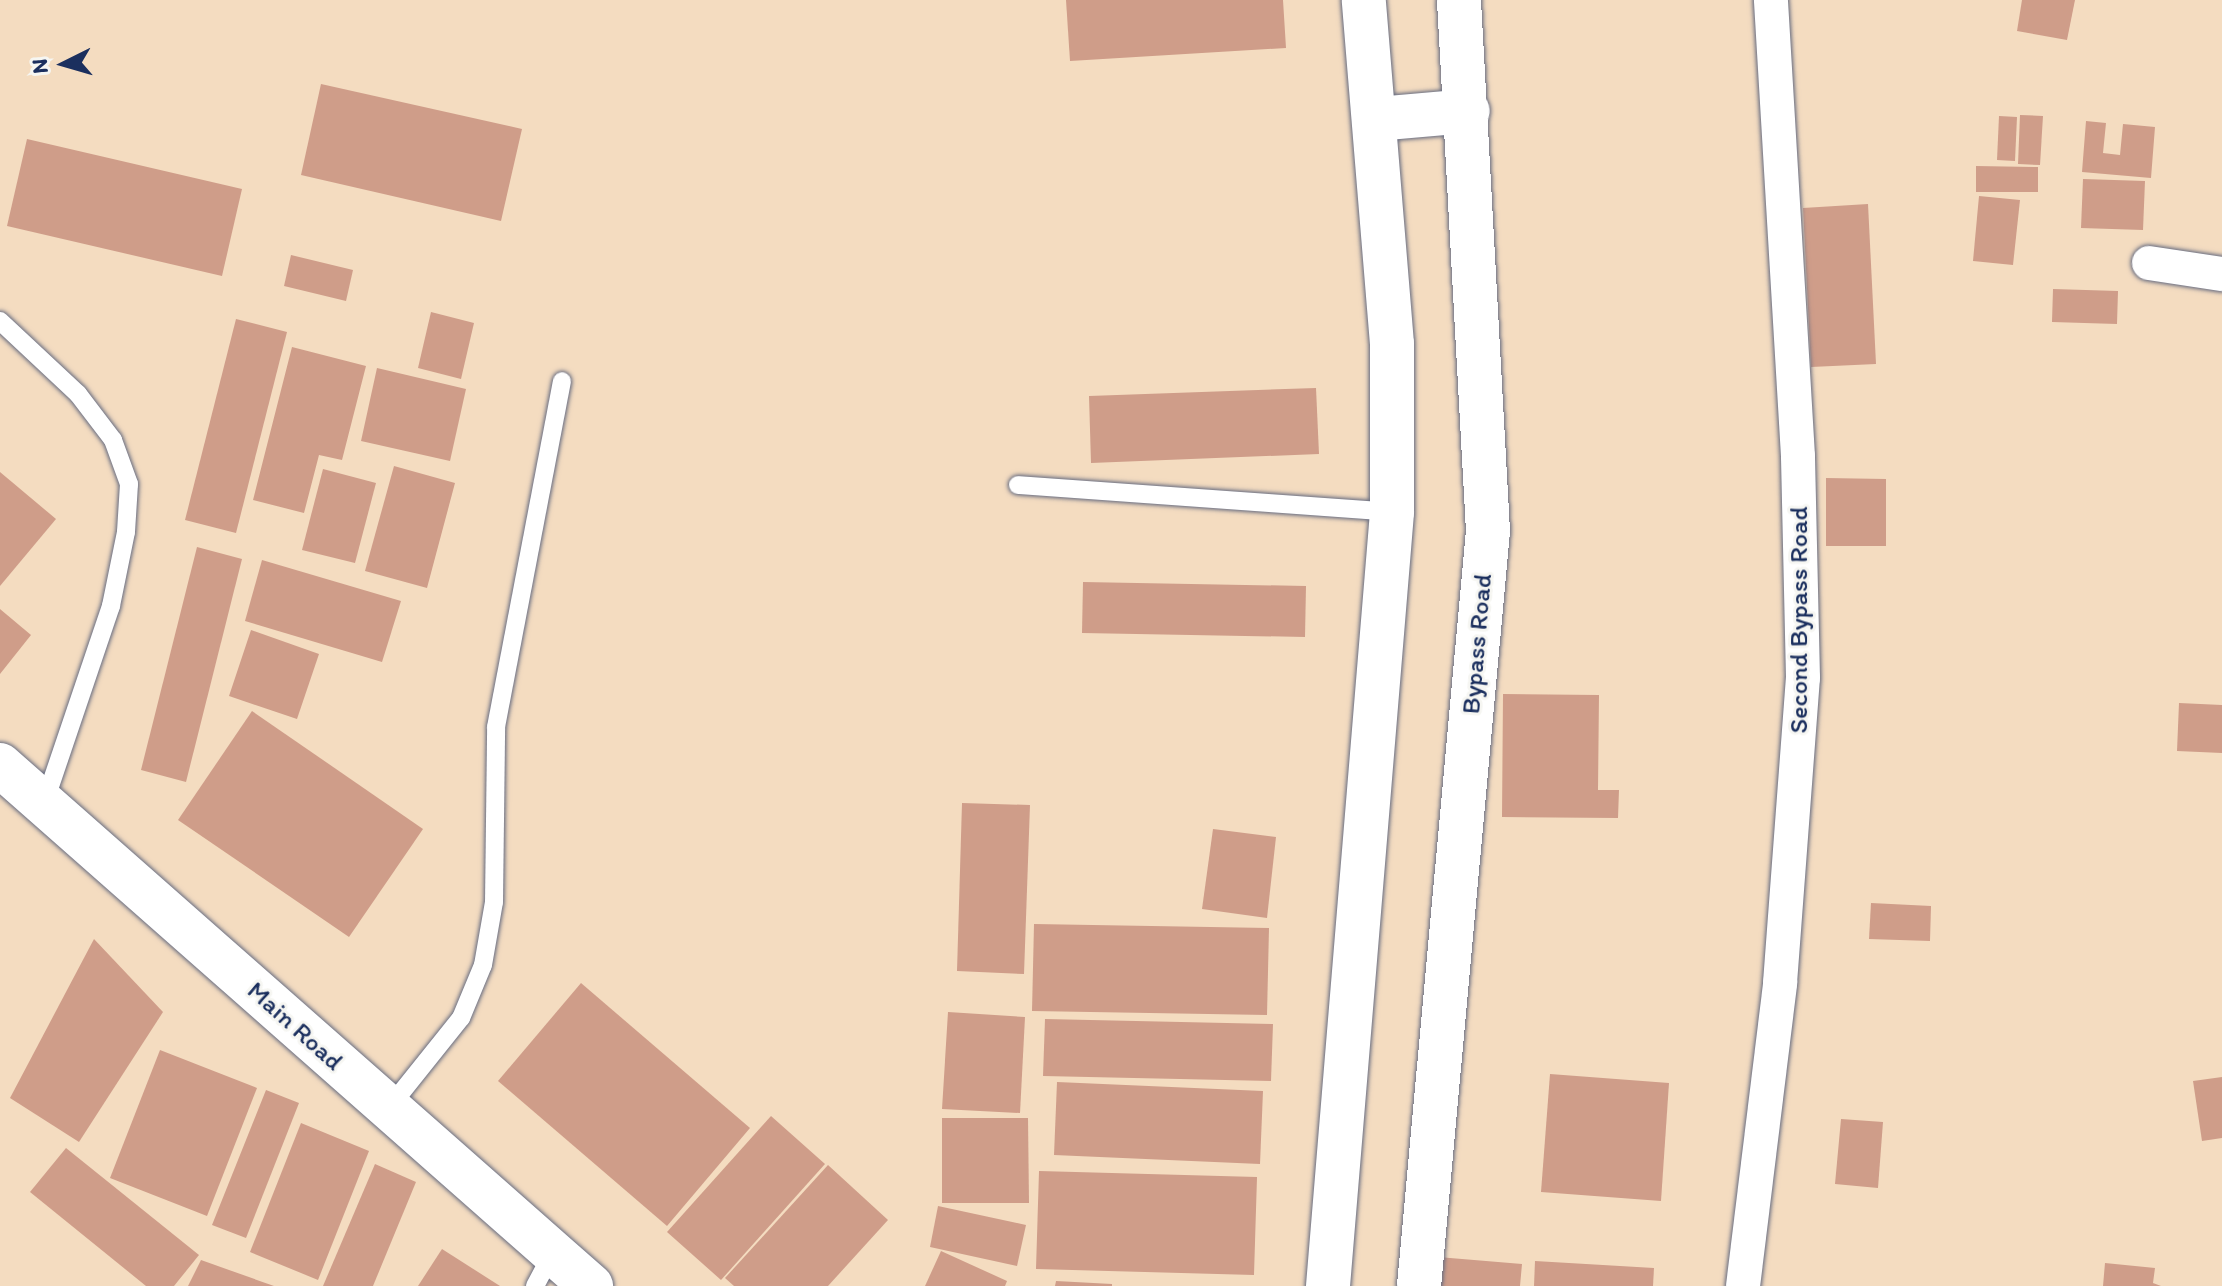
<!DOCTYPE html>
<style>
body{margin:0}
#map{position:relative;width:2222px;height:1286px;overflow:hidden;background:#f4dcc0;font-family:Itim,sans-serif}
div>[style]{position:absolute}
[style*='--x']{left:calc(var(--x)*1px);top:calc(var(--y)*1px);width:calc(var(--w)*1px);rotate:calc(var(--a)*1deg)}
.building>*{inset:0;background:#cf9d89}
.roads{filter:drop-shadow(0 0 2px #676c80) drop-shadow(0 0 2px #676c80)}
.service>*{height:18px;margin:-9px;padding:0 9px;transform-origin:9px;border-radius:9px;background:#fff}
.minor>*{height:34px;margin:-17px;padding:0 17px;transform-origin:17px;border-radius:17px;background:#fff}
.primary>*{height:44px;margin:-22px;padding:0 22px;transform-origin:22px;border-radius:22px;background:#fff}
span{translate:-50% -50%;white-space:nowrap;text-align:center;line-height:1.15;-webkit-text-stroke:6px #f6f6f2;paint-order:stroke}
.street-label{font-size:26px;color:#1b2f5e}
.north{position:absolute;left:24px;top:24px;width:80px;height:80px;-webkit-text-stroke:6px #f6f6f2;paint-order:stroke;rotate:265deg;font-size:22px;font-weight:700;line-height:32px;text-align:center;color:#1b2f5e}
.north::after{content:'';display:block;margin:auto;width:28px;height:36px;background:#1b2f5e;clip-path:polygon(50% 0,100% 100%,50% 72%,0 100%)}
</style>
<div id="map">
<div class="building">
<div style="clip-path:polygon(1066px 0,1283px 0,1286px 48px,1070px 61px)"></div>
<div style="clip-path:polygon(2022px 0,2075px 0,2067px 40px,2017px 31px)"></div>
<div style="clip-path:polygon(321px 84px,522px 129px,501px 221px,301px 175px)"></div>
<div style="clip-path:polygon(2020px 115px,2043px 116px,2040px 165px,2018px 164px)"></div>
<div style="clip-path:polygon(1999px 116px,2017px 117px,2015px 161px,1997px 160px)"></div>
<div style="clip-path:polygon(2086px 121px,2106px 123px,2103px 153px,2120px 155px,2123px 124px,2155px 127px,2151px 178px,2082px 172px)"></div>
<div style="clip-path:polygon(27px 139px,242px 189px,222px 276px,7px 226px)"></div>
<div style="clip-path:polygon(1976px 166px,2038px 167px,2038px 192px,1976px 192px)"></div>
<div style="clip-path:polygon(2083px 179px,2145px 181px,2143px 230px,2081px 228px)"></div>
<div style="clip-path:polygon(1979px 196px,2020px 200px,2013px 265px,1973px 261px)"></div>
<div style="clip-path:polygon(1868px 204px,1876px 364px,1811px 367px,1803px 208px)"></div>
<div style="clip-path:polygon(291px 255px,353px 270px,346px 301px,284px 286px)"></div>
<div style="clip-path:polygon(2053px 289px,2118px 291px,2117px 324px,2052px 322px)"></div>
<div style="clip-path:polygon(431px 312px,474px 323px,461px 379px,418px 368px)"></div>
<div style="clip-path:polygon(236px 319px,287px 332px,236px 533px,185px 520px)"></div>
<div style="clip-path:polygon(292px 347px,366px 366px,342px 460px,319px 455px,304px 513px,253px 500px)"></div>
<div style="clip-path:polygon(377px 368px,466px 389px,450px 461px,361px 441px)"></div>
<div style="clip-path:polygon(1316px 388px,1319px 454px,1091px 463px,1089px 396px)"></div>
<div style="clip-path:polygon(394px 466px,455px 483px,427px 588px,365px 571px)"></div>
<div style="clip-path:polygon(323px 469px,376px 483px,355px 563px,302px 550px)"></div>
<div style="clip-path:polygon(0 472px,56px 519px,0 586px)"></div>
<div style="clip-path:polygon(1826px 478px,1886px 479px,1886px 546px,1826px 546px)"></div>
<div style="clip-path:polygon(197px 547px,242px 559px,186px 782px,141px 770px)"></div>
<div style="clip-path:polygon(262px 560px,401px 601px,382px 662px,245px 621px)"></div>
<div style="clip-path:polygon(1083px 582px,1306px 586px,1305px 637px,1082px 633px)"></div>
<div style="clip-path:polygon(0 609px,31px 635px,0 674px)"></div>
<div style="clip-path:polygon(251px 630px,319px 654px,297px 719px,229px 696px)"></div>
<div style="clip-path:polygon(1503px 694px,1599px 695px,1598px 790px,1619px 790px,1618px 818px,1502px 817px)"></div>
<div style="clip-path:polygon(2179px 703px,2222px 705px,2222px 753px,2177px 751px)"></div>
<div style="clip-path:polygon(252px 711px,423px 829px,349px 937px,178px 820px)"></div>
<div style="clip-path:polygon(962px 803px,1030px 805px,1024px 974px,957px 971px)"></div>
<div style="clip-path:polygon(1213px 829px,1276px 837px,1267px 918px,1202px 909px)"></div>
<div style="clip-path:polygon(1871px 903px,1931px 906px,1930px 941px,1869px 939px)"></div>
<div style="clip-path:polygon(1034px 924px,1269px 928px,1267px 1015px,1032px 1011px)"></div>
<div style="clip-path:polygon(94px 939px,163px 1012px,79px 1142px,10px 1098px)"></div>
<div style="clip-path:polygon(581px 983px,750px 1128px,667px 1226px,498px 1081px)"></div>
<div style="clip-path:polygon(948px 1012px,1025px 1017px,1020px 1113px,942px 1109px)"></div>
<div style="clip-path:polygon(1045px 1019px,1273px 1024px,1271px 1081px,1043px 1076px)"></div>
<div style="clip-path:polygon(160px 1050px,257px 1088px,207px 1216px,110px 1178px)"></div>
<div style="clip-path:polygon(1550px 1074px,1669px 1083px,1661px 1201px,1541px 1192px)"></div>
<div style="clip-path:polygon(2222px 1077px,2222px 1138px,2202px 1141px,2193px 1081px)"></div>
<div style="clip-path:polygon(1057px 1082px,1263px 1091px,1260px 1164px,1054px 1155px)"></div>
<div style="clip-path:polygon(266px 1090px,299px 1103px,246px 1238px,212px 1225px)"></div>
<div style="clip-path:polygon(771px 1116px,825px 1164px,721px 1280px,667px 1232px)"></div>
<div style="clip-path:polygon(942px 1118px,1028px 1118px,1029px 1203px,942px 1203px)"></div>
<div style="clip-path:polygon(1841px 1119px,1883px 1122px,1878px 1188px,1835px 1184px)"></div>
<div style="clip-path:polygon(301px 1123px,369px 1151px,318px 1280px,250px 1252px)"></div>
<div style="clip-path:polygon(66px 1148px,199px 1255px,174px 1286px,146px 1286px,30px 1192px)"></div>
<div style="clip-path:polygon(375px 1164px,416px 1182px,373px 1286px,323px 1286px)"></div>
<div style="clip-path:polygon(828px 1165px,888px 1220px,828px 1286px,734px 1286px,725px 1278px)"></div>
<div style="clip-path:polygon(1039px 1171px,1257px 1177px,1254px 1275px,1036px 1269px)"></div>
<div style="clip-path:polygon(938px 1206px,1026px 1225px,1017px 1266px,930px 1247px)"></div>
<div style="clip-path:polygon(442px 1249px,500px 1286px,418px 1286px)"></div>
<div style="clip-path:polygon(941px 1251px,1007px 1281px,1005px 1286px,925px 1286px)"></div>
<div style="clip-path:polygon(1438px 1257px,1522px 1264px,1520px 1286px,1436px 1286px)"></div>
<div style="clip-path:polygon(201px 1260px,274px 1286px,188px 1286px)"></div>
<div style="clip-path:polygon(1535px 1261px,1654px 1268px,1653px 1286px,1534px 1286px)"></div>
<div style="clip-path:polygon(2105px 1263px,2155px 1268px,2153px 1283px,2161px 1286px,2103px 1286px)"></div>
<div style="clip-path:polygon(1056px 1281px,1112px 1284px,1112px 1286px,1055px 1286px)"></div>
</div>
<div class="roads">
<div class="service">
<div style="--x:0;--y:321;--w:107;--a:43.1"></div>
<div style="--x:78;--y:394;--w:58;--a:52.7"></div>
<div style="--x:113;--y:440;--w:47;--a:70"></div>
<div style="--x:129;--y:484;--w:48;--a:93.6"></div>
<div style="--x:126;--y:532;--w:76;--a:101.5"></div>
<div style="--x:111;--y:606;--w:209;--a:108.7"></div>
<div style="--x:1018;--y:485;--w:375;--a:4.1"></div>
<div style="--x:388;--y:1109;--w:117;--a:-51.3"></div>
<div style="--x:461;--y:1018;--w:57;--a:-67.5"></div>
<div style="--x:483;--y:965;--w:64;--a:-80.1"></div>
<div style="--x:494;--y:902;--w:175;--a:-89.3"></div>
<div style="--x:496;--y:727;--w:352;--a:-79.2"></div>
<div style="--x:535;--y:1286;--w:36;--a:-62"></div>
</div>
<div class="minor">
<div style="--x:2149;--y:263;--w:74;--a:8.6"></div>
<div style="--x:1743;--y:1286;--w:305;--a:-83"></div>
<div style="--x:1780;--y:983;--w:306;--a:-85.7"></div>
<div style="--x:1803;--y:678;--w:222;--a:-91.3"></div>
<div style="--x:1798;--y:456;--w:457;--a:-93.4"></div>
</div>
<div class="primary">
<div style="--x:1377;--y:119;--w:91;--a:-5"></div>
<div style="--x:0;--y:765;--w:788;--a:41.4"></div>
<div style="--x:1328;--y:1286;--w:777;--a:-85.27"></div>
<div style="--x:1392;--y:512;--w:168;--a:-90"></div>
<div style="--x:1392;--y:344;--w:345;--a:-94.7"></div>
<div style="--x:1419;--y:1286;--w:758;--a:-84.78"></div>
<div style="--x:1488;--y:531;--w:532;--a:-93.13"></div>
</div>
</div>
<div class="street-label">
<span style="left:1799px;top:620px;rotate:-90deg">Second Bypass Road</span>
<span style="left:1477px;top:644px;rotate:-85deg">Bypass Road</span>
<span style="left:295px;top:1026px;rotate:42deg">Main Road</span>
</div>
<div class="north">N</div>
</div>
